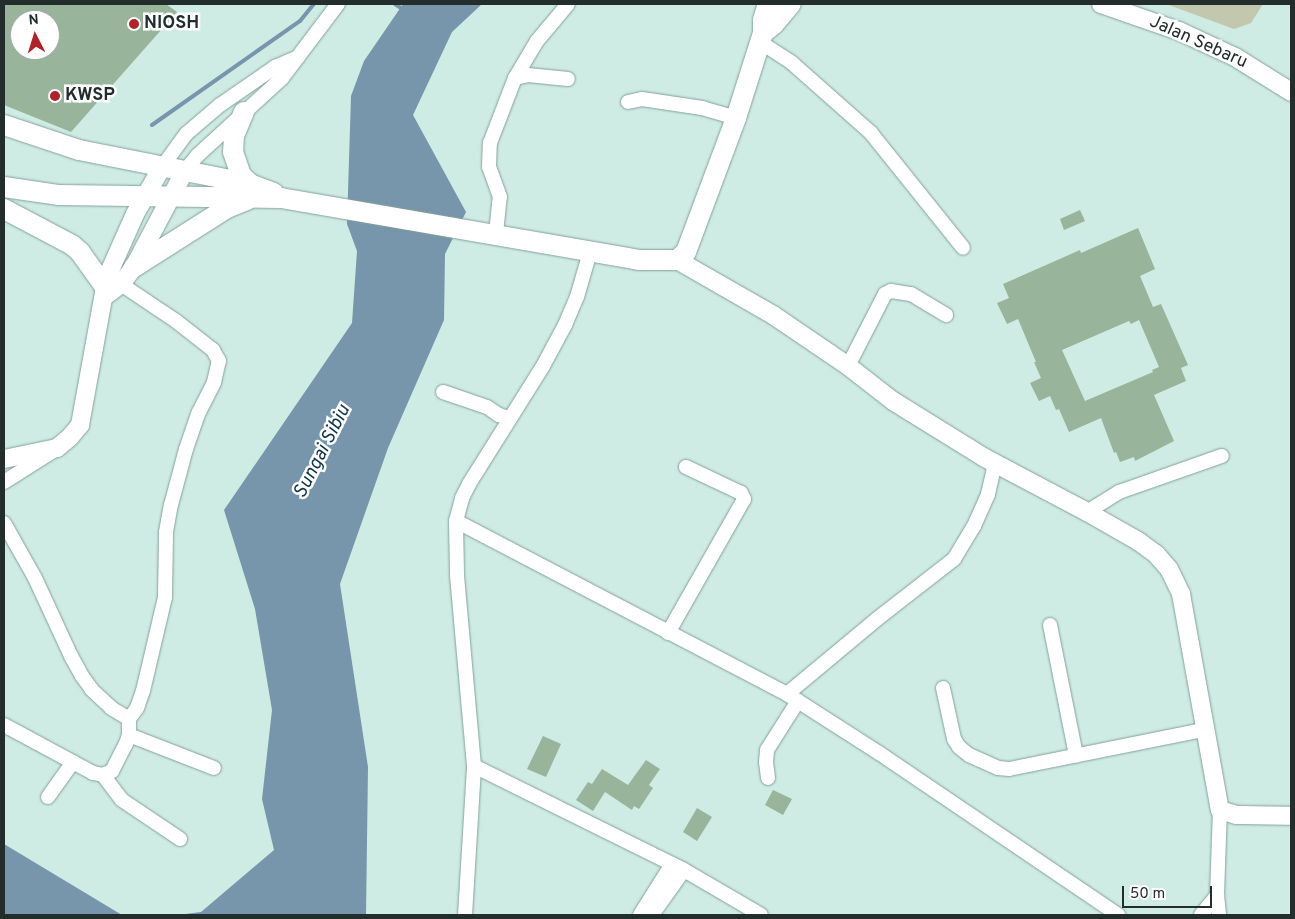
<!DOCTYPE html>
<style>
body{margin:0}
#map{position:relative;width:1295px;height:919px;overflow:hidden;background:#ceebe4;font-family:Overpass,sans-serif}
div>[style]{position:absolute}
[style*='--x']{left:calc(var(--x)*1px);top:calc(var(--y)*1px);width:calc(var(--w)*1px);rotate:calc(var(--a)*1deg)}
.green>*{inset:0;background:#c2c7ad}
.water>*{inset:0;background:#7795ab}
.stream>*{height:4px;margin:-2px;padding:0 2px;transform-origin:2px;border-radius:2px;background:#7795ab}
.building>*{inset:0;background:#98b49b}
.roads{filter:drop-shadow(0 0 1px #84a19a) drop-shadow(0 0 1px #84a19a)}
.minor>*{height:14px;margin:-7px;padding:0 7px;transform-origin:7px;border-radius:7px;background:#fff}
.tertiary>*{height:18px;margin:-9px;padding:0 9px;transform-origin:9px;border-radius:9px;background:#fff}
.secondary>*{height:20px;margin:-10px;padding:0 10px;transform-origin:10px;border-radius:10px;background:#fff}
.dots>*{width:14px;height:14px;translate:-50% -50%;box-sizing:border-box;border:2px solid #fff;border-radius:50%}
span{translate:-50% -50%;white-space:nowrap;text-align:center;line-height:1.15;-webkit-text-stroke:5px #fff;paint-order:stroke}
.poi-label{font-size:18px;color:#232e2c;font-weight:700}
.left{translate:0 -50%;text-align:left}
.street-label{font-size:18px;color:#232e2c}
.water-label{font-size:19px;color:#0e344d;font-style:italic}
.frame{position:absolute;inset:0;border:5px solid #232e2c;pointer-events:none}
.north{position:absolute;left:10px;top:10px;width:50px;height:50px;box-sizing:border-box;background:#fff;border:1px solid #a7abab;border-radius:50%;rotate:355deg;font-size:14px;font-weight:700;line-height:20px;text-align:center;color:#232e2c}
.north::after{content:'';display:block;margin:auto;width:18px;height:22px;background:#b3212a;clip-path:polygon(50% 0,100% 100%,50% 72%,0 100%)}
.scale{position:absolute;left:1122px;top:886px;width:90px;height:22px;box-sizing:border-box;border:2px solid #232e2c;border-top:0;padding-left:6px;font-size:15px;line-height:18px;white-space:nowrap;color:#232e2c;-webkit-text-stroke:4px #fff;paint-order:stroke}
</style>
<div id="map">
<div class="green">
<div style="clip-path:polygon(1166px 4px,1263px 4px,1251px 23px,1234px 29px)"></div>
</div>
<div class="water">
<div style="clip-path:polygon(403px 4px,482px 4px,452px 32px,413px 115px,466px 212px,445px 254px,444px 320px,388px 448px,340px 584px,368px 767px,366px 915px,178px 915px,201px 912px,274px 850px,262px 799px,272px 710px,255px 609px,224px 510px,352px 323px,357px 251px,347px 224px,351px 96px,364px 61px)"></div>
<div style="clip-path:polygon(4px 844px,122px 915px,4px 915px)"></div>
</div>
<div class="stream">
<div style="--x:395;--y:4;--w:11;--a:34"></div>
<div style="--x:152;--y:125;--w:181;--a:-35.1"></div>
<div style="--x:300;--y:21;--w:22;--a:-51"></div>
</div>
<div class="building">
<div style="clip-path:polygon(evenodd,4px 4px,166px 4px,177px 12px,71px 132px,4px 105px,4px 4px,20px 20px,50px 20px,50px 50px,20px 50px,20px 20px)"></div>
<div style="clip-path:polygon(1080px 210px,1085px 221px,1064px 230px,1060px 219px)"></div>
<div style="clip-path:polygon(evenodd,1138px 228px,1155px 269px,1140px 276px,1153px 307px,1161px 304px,1188px 365px,1181px 368px,1186px 381px,1154px 395px,1174px 441px,1135px 461px,1134px 457px,1120px 462px,1116px 452px,1114px 453px,1101px 418px,1069px 432px,1059px 409px,1056px 410px,1050px 396px,1039px 401px,1030px 383px,1041px 378px,1034px 362px,1036px 362px,1018px 319px,1007px 324px,997px 303px,1009px 298px,1003px 284px,1080px 250px,1081px 253px,1138px 228px,1139px 320px,1159px 367px,1152px 370px,1153px 372px,1085px 401px,1062px 350px,1129px 321px,1131px 324px,1139px 320px)"></div>
<div style="clip-path:polygon(543px 736px,561px 744px,546px 777px,527px 769px)"></div>
<div style="clip-path:polygon(646px 760px,660px 769px,649px 785px,653px 788px,639px 809px,634px 806px,632px 810px,605px 792px,593px 811px,576px 800px,588px 782px,592px 784px,602px 769px,628px 785px)"></div>
<div style="clip-path:polygon(773px 790px,792px 799px,783px 815px,765px 805px)"></div>
<div style="clip-path:polygon(697px 808px,712px 817px,697px 841px,683px 832px)"></div>
</div>
<div class="roads">
<div class="minor">
<div style="--x:760;--y:42;--w:38;--a:33"></div>
<div style="--x:792;--y:63;--w:106;--a:41.5"></div>
<div style="--x:871;--y:133;--w:147;--a:51.3"></div>
<div style="--x:515;--y:78;--w:13;--a:-13"></div>
<div style="--x:528;--y:75;--w:40;--a:5.7"></div>
<div style="--x:628;--y:102;--w:14;--a:-12"></div>
<div style="--x:642;--y:99;--w:61;--a:8.5"></div>
<div style="--x:702;--y:108;--w:35;--a:16"></div>
<div style="--x:162;--y:167;--w:41;--a:-54"></div>
<div style="--x:186;--y:134;--w:45;--a:-40.5"></div>
<div style="--x:220;--y:105;--w:67;--a:-34.6"></div>
<div style="--x:275;--y:67;--w:25;--a:-23"></div>
<div style="--x:184;--y:172;--w:22;--a:-51"></div>
<div style="--x:198;--y:155;--w:114;--a:-42.5"></div>
<div style="--x:282;--y:78;--w:93;--a:-52.9"></div>
<div style="--x:496;--y:233;--w:36;--a:-84"></div>
<div style="--x:500;--y:197;--w:32;--a:-110"></div>
<div style="--x:489;--y:167;--w:24;--a:-88"></div>
<div style="--x:490;--y:143;--w:70;--a:-69"></div>
<div style="--x:515;--y:78;--w:43;--a:-59.3"></div>
<div style="--x:537;--y:41;--w:48;--a:-50"></div>
<div style="--x:848;--y:366;--w:81;--a:-62.8"></div>
<div style="--x:885;--y:294;--w:7;--a:-27"></div>
<div style="--x:891;--y:291;--w:20;--a:9"></div>
<div style="--x:911;--y:294;--w:41;--a:31"></div>
<div style="--x:443;--y:392;--w:46;--a:18.8"></div>
<div style="--x:487;--y:407;--w:14;--a:34"></div>
<div style="--x:499;--y:415;--w:10;--a:17"></div>
<div style="--x:4;--y:482;--w:58;--a:-32.3"></div>
<div style="--x:1087;--y:512;--w:38;--a:-32"></div>
<div style="--x:1119;--y:492;--w:109;--a:-19.3"></div>
<div style="--x:456;--y:521;--w:373;--a:27.6"></div>
<div style="--x:787;--y:694;--w:109;--a:32.7"></div>
<div style="--x:879;--y:753;--w:289;--a:34.1"></div>
<div style="--x:4;--y:523;--w:63;--a:60.6"></div>
<div style="--x:35;--y:578;--w:86;--a:65.2"></div>
<div style="--x:71;--y:656;--w:23;--a:61"></div>
<div style="--x:82;--y:676;--w:17;--a:54"></div>
<div style="--x:92;--y:690;--w:26;--a:43"></div>
<div style="--x:111;--y:708;--w:21;--a:31"></div>
<div style="--x:129;--y:719;--w:14;--a:-54"></div>
<div style="--x:137;--y:708;--w:18;--a:-71"></div>
<div style="--x:143;--y:691;--w:97;--a:-76.8"></div>
<div style="--x:165;--y:597;--w:65;--a:-89.1"></div>
<div style="--x:166;--y:532;--w:27;--a:-80"></div>
<div style="--x:171;--y:505;--w:58;--a:-75"></div>
<div style="--x:186;--y:449;--w:39;--a:-71"></div>
<div style="--x:199;--y:412;--w:34;--a:-63"></div>
<div style="--x:214;--y:382;--w:22;--a:-77"></div>
<div style="--x:219;--y:361;--w:13;--a:-119"></div>
<div style="--x:213;--y:350;--w:47;--a:-141.9"></div>
<div style="--x:176;--y:321;--w:66;--a:-146.1"></div>
<div style="--x:1050;--y:625;--w:133;--a:78.7"></div>
<div style="--x:668;--y:633;--w:154;--a:-60.4"></div>
<div style="--x:744;--y:499;--w:7;--a:-117"></div>
<div style="--x:741;--y:493;--w:61;--a:-154.7"></div>
<div style="--x:943;--y:688;--w:52;--a:77.8"></div>
<div style="--x:954;--y:739;--w:9;--a:58"></div>
<div style="--x:959;--y:747;--w:13;--a:39"></div>
<div style="--x:969;--y:755;--w:32;--a:24"></div>
<div style="--x:998;--y:768;--w:11;--a:5"></div>
<div style="--x:1009;--y:769;--w:202;--a:-11.4"></div>
<div style="--x:787;--y:694;--w:117;--a:-39.8"></div>
<div style="--x:877;--y:619;--w:98;--a:-37.9"></div>
<div style="--x:954;--y:559;--w:39;--a:-59"></div>
<div style="--x:974;--y:526;--w:35;--a:-66"></div>
<div style="--x:988;--y:494;--w:31;--a:-77"></div>
<div style="--x:4;--y:725;--w:101;--a:28.3"></div>
<div style="--x:93;--y:773;--w:10;--a:11"></div>
<div style="--x:103;--y:775;--w:10;--a:-24"></div>
<div style="--x:112;--y:771;--w:30;--a:-63"></div>
<div style="--x:126;--y:744;--w:9;--a:-72"></div>
<div style="--x:129;--y:735;--w:16;--a:-90"></div>
<div style="--x:129;--y:735;--w:91;--a:21.2"></div>
<div style="--x:474;--y:766;--w:234;--a:26.3"></div>
<div style="--x:684;--y:870;--w:89;--a:30.3"></div>
<div style="--x:103;--y:775;--w:31;--a:53"></div>
<div style="--x:122;--y:800;--w:70;--a:33.9"></div>
<div style="--x:768;--y:778;--w:16;--a:-97"></div>
<div style="--x:766;--y:762;--w:12;--a:-85"></div>
<div style="--x:767;--y:750;--w:58;--a:-57.7"></div>
<div style="--x:48;--y:797;--w:43;--a:-54.5"></div>
<div style="--x:1217;--y:895;--w:20;--a:84"></div>
<div style="--x:465;--y:915;--w:149;--a:-86.5"></div>
<div style="--x:474;--y:766;--w:193;--a:-95.1"></div>
<div style="--x:457;--y:574;--w:53;--a:-91.1"></div>
<div style="--x:456;--y:521;--w:24;--a:-75"></div>
<div style="--x:462;--y:498;--w:16;--a:-63"></div>
<div style="--x:469;--y:484;--w:139;--a:-57.9"></div>
<div style="--x:543;--y:366;--w:47;--a:-61.8"></div>
<div style="--x:565;--y:325;--w:30;--a:-67"></div>
<div style="--x:577;--y:297;--w:47;--a:-73.9"></div>
<div style="--x:640;--y:915;--w:60;--a:-57.9"></div>
<div style="--x:652;--y:915;--w:55;--a:-54.6"></div>
<div style="--x:1201;--y:915;--w:26;--a:-51"></div>
<div style="--x:1217;--y:895;--w:85;--a:-88"></div>
</div>
<div class="tertiary">
<div style="--x:1101;--y:4;--w:83;--a:19.1"></div>
<div style="--x:1179;--y:31;--w:62;--a:24.9"></div>
<div style="--x:1235;--y:57;--w:66;--a:32"></div>
<div style="--x:677;--y:260;--w:111;--a:29.8"></div>
<div style="--x:773;--y:315;--w:91;--a:34.2"></div>
<div style="--x:848;--y:366;--w:57;--a:37.9"></div>
<div style="--x:893;--y:401;--w:108;--a:31.8"></div>
<div style="--x:985;--y:458;--w:115;--a:27.9"></div>
<div style="--x:1087;--y:512;--w:59;--a:29.6"></div>
<div style="--x:1138;--y:541;--w:22;--a:36"></div>
<div style="--x:1156;--y:554;--w:20;--a:49"></div>
<div style="--x:1169;--y:569;--w:28;--a:64"></div>
<div style="--x:1181;--y:594;--w:219;--a:79.8"></div>
<div style="--x:1220;--y:810;--w:17;--a:17"></div>
<div style="--x:1236;--y:815;--w:55;--a:1"></div>
<div style="--x:105;--y:296;--w:20;--a:-37"></div>
<div style="--x:121;--y:284;--w:21;--a:-53"></div>
<div style="--x:134;--y:267;--w:107;--a:-62.2"></div>
<div style="--x:4;--y:459;--w:54;--a:-11.7"></div>
<div style="--x:57;--y:448;--w:17;--a:-40"></div>
<div style="--x:70;--y:437;--w:16;--a:-50"></div>
<div style="--x:80;--y:425;--w:150;--a:-79.7"></div>
<div style="--x:107;--y:277;--w:69;--a:-66"></div>
<div style="--x:135;--y:214;--w:54;--a:-60.1"></div>
</div>
<div class="secondary">
<div style="--x:763;--y:33;--w:14;--a:-39"></div>
<div style="--x:774;--y:24;--w:26;--a:-50"></div>
<div style="--x:244;--y:112;--w:25;--a:113"></div>
<div style="--x:234;--y:135;--w:17;--a:93"></div>
<div style="--x:233;--y:152;--w:24;--a:71"></div>
<div style="--x:241;--y:175;--w:13;--a:45"></div>
<div style="--x:4;--y:125;--w:79;--a:18.4"></div>
<div style="--x:79;--y:150;--w:174;--a:11.2"></div>
<div style="--x:250;--y:184;--w:25;--a:21"></div>
<div style="--x:4;--y:187;--w:56;--a:8.3"></div>
<div style="--x:59;--y:195;--w:222;--a:0.8"></div>
<div style="--x:281;--y:198;--w:363;--a:9.8"></div>
<div style="--x:639;--y:260;--w:38;--a:0"></div>
<div style="--x:677;--y:260;--w:12;--a:-42"></div>
<div style="--x:686;--y:252;--w:143;--a:-69.5"></div>
<div style="--x:736;--y:118;--w:89;--a:-72.4"></div>
<div style="--x:763;--y:33;--w:13;--a:-90"></div>
<div style="--x:763;--y:20;--w:17;--a:-73"></div>
<div style="--x:4;--y:209;--w:77;--a:27.9"></div>
<div style="--x:72;--y:245;--w:11;--a:41"></div>
<div style="--x:80;--y:252;--w:43;--a:54.5"></div>
<div style="--x:134;--y:267;--w:110;--a:-32.4"></div>
<div style="--x:227;--y:208;--w:22;--a:-22"></div>
</div>
</div>
<div class="dots">
<div style="left:134px;top:24px;background:#b3212a"></div>
<div style="left:55px;top:96px;background:#b3212a"></div>
</div>
<div class="poi-label">
<span class="left" style="left:144px;top:24px">NIOSH</span>
<span class="left" style="left:65px;top:96px">KWSP</span>
</div>
<div class="street-label">
<span style="left:1198px;top:43px;rotate:24deg">Jalan Sebaru</span>
</div>
<div class="water-label">
<span style="left:323px;top:452px;rotate:-63deg">Sungai Sibiu</span>
</div>
<div class="frame"></div>
<div class="north">N</div>
<div class="scale">50 m</div>
</div>
